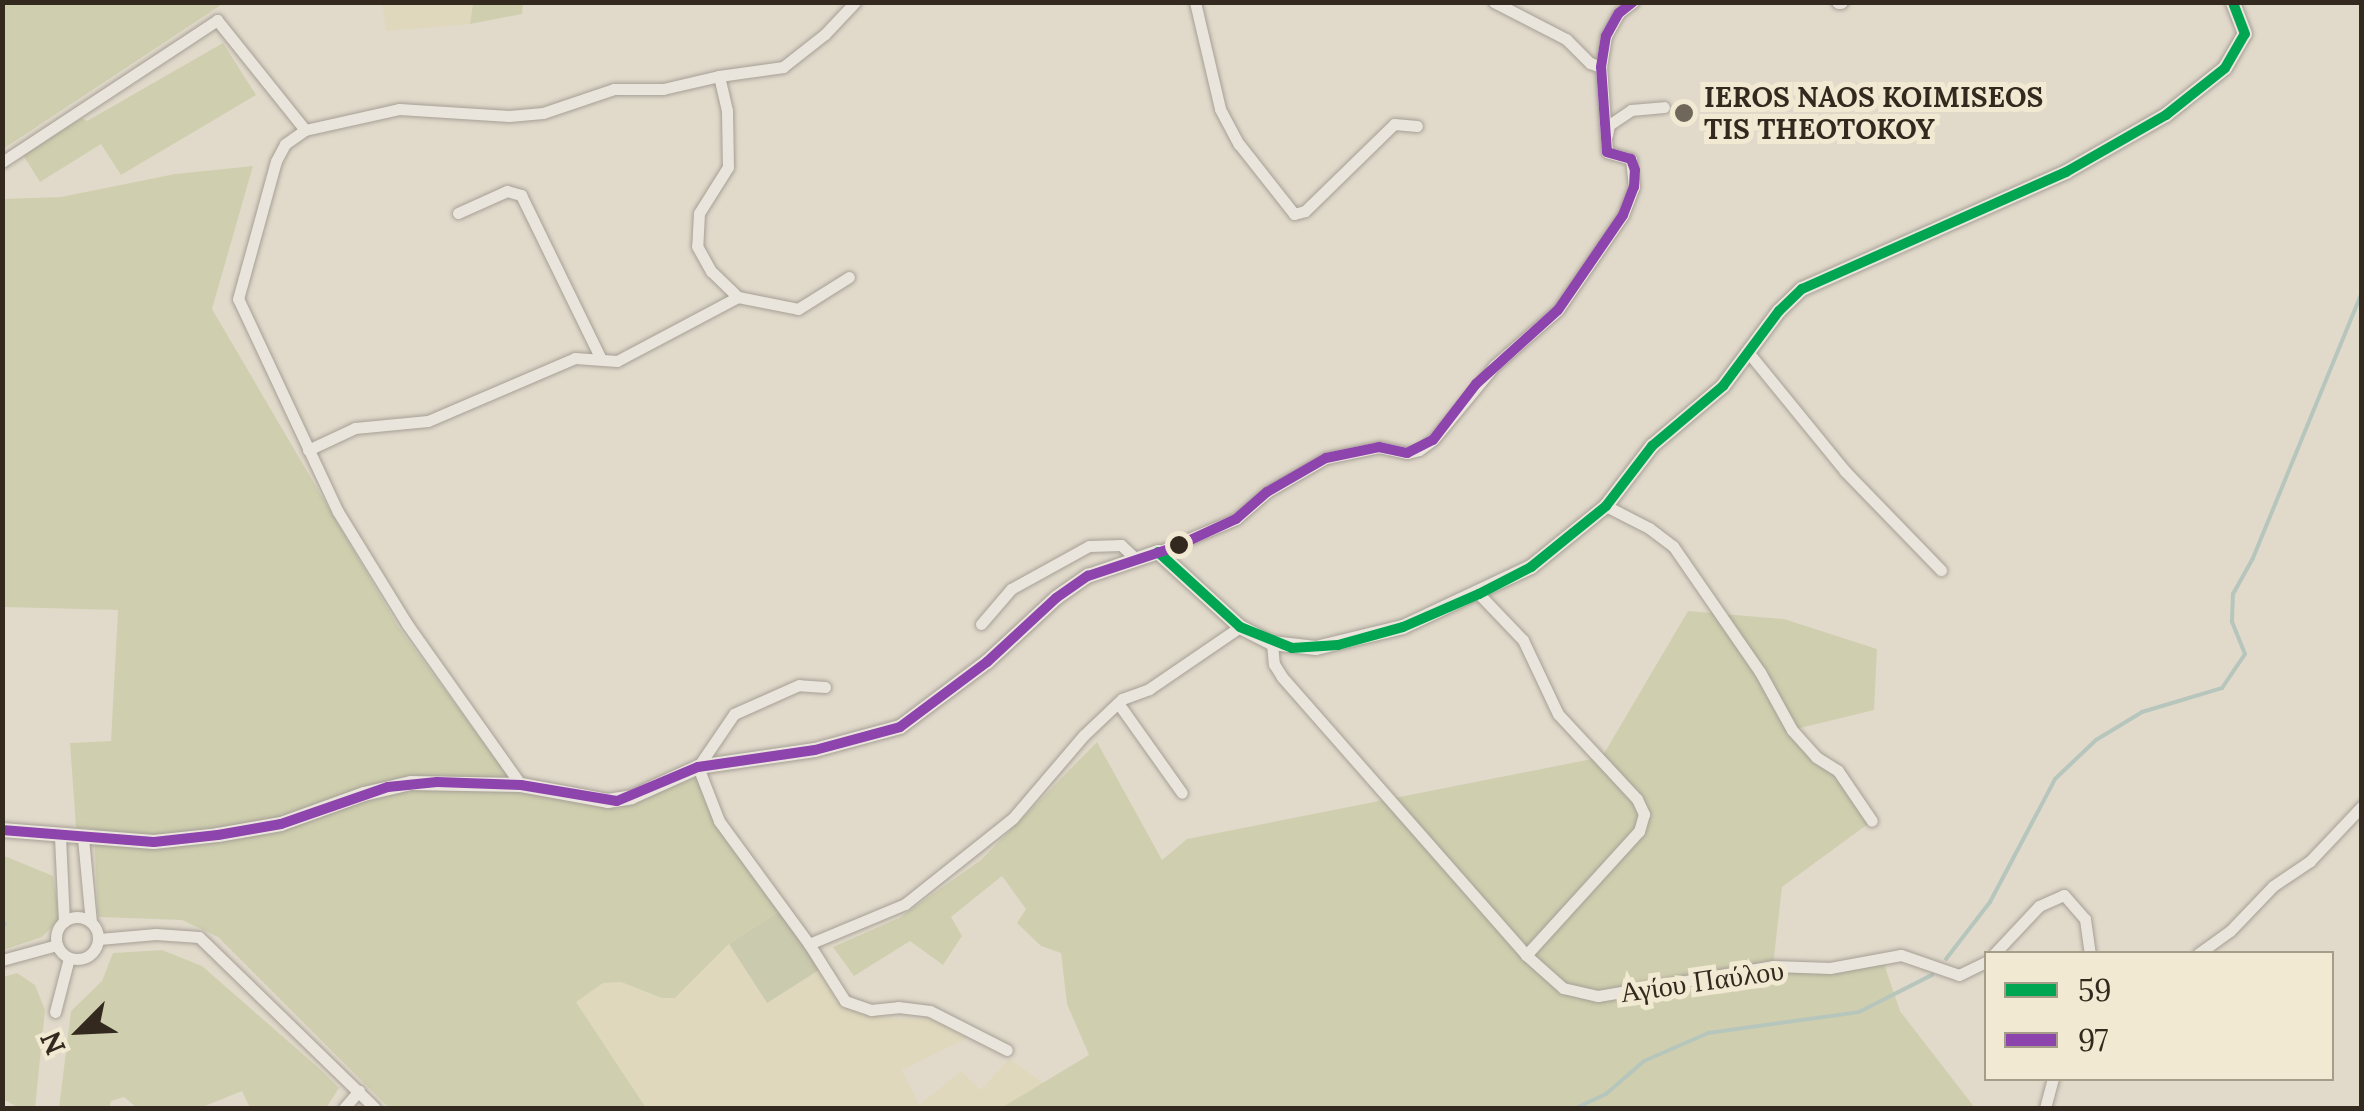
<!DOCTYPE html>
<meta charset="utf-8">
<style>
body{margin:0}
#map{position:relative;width:2364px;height:1111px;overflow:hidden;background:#e1dacb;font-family:Lora,serif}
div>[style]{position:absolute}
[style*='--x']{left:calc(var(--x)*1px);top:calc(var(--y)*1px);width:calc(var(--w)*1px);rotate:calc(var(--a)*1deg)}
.farmland>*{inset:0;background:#dfd8bd}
.green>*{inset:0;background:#cfcfaf}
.cemetery>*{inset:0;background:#cacaae}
.stream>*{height:4px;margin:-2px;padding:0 2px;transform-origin:2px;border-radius:2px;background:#b7c6bc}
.roads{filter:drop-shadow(0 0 2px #a69f95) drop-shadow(0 0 2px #a69f95)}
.minor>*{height:11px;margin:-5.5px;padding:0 5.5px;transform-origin:5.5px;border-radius:5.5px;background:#eae5dc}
.minor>.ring{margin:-5.5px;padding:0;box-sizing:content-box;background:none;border:11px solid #eae5dc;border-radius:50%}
.tertiary>*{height:14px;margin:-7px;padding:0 7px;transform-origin:7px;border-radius:7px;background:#eae5dc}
.bus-1>*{height:10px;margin:-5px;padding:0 5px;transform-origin:5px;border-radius:5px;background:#00a651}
.bus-2>*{height:10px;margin:-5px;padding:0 5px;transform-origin:5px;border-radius:5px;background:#8e44ad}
.dots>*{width:28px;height:28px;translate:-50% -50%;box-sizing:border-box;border:5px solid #f1e9d2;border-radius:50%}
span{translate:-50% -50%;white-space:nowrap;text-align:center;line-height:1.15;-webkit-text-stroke:10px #f1e9d2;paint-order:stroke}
.poi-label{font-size:28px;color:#33291e;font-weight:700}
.left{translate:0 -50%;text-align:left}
.street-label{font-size:28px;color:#33291e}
.frame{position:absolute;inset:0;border:5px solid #33291e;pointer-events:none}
.legend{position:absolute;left:1984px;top:951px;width:350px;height:130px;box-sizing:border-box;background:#f1e9d2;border:2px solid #a59c8a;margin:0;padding:12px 18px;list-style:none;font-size:30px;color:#33291e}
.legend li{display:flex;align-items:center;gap:20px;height:50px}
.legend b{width:50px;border:2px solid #a59c8a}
.north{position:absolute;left:30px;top:981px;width:100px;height:100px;-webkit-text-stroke:8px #f1e9d2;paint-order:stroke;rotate:246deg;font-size:28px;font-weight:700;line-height:40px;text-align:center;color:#33291e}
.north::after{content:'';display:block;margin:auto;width:35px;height:45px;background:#33291e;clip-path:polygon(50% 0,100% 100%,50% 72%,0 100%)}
</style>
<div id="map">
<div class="farmland">
<div style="clip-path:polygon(382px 3px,473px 3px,470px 24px,386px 31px)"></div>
<div style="clip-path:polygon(729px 944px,767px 1003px,819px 970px,836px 1001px,851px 1009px,887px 1018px,931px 1019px,967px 1038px,902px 1070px,919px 1105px,961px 1071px,981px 1090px,1009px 1059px,1044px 1083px,1001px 1108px,646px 1108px,576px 1002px,603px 983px,621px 982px,662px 998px,675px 998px)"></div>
</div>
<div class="green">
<div style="clip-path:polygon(3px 2px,224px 2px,224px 3px,3px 149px)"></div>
<div style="clip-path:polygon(473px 3px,523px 3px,522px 14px,470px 24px)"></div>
<div style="clip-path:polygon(223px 43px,256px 95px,121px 175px,101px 144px,40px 182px,23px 155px,82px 118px,87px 121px)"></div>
<div style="clip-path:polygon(253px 166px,212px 309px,399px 628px,520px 792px,617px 809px,697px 777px,781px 910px,729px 944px,675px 998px,662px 998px,621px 982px,603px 983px,576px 1002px,646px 1108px,389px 1108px,218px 937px,182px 920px,98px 917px,94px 829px,76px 828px,70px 743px,111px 741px,118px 610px,3px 607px,2px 199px,61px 197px,175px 174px)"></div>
<div style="clip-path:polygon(1688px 611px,1784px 619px,1877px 649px,1874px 710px,1792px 730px,1838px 771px,1872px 821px,1782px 887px,1773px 966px,1830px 968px,1882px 958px,1900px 1011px,1975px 1108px,1001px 1108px,1089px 1055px,1067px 1004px,1061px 953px,1041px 946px,1017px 923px,1026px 909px,1002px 876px,951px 917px,962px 936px,943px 965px,910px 941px,854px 976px,833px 947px,899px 918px,981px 860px,1097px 742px,1162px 860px,1187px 839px,1602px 757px)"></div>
<div style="clip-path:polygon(2px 855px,53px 876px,60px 919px,42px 937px,3px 950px)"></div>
<div style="clip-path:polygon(162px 950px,202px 966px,321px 1070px,339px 1088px,326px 1108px,250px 1108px,242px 1091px,200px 1108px,137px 1108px,124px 1097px,111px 1101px,109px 1108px,59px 1108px,71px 1011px,102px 981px,113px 953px)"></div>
<div style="clip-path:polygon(17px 973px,35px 985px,45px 1010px,35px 1108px,19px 1108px,3px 1099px,3px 977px)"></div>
</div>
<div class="cemetery">
<div style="clip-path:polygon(781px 910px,819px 970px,767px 1003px,729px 944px)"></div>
</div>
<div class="stream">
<div style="--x:2;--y:924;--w:3;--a:0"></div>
<div style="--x:1946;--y:959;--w:72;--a:-52.3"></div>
<div style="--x:1990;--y:902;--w:139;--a:-62.1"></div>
<div style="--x:2055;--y:779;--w:57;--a:-43.6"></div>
<div style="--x:2096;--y:740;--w:54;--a:-31.3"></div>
<div style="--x:2142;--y:712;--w:84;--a:-16.7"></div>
<div style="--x:2222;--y:688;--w:41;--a:-55.9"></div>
<div style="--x:2245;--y:654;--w:35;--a:-112"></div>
<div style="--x:2232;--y:621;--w:27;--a:-88"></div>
<div style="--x:2233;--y:594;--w:41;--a:-60.9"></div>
<div style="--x:2253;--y:558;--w:287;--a:-67.7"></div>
<div style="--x:1576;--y:1108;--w:33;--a:-25"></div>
<div style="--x:1606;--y:1094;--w:50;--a:-41"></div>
<div style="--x:1644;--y:1061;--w:70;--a:-23.6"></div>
<div style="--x:1708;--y:1033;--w:152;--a:-7.9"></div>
<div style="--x:1859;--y:1012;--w:82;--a:-26.9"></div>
</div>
<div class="roads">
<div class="minor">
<div style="--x:1195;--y:2;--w:110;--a:76.8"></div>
<div style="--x:1220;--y:109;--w:40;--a:62"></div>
<div style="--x:1239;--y:144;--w:89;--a:51.8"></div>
<div style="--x:1294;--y:214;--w:11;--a:-15"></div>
<div style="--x:1305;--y:211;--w:124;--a:-44.3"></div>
<div style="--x:1394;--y:124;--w:23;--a:5"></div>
<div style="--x:1494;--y:2;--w:81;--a:27.2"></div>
<div style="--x:1566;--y:39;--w:34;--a:45"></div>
<div style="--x:1590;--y:63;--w:12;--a:20"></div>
<div style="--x:719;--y:76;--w:65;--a:-8"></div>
<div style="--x:783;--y:67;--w:53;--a:-38.2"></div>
<div style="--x:825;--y:34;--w:44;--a:-46.8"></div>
<div style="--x:1607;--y:135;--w:10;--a:-79"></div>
<div style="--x:1609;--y:125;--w:27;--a:-34"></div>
<div style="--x:1631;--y:110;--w:33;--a:-5"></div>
<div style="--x:2;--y:162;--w:258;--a:-33.4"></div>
<div style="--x:217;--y:20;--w:141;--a:51.3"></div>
<div style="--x:458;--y:213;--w:54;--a:-24.2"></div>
<div style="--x:507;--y:191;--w:15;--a:16"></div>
<div style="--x:521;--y:195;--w:182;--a:64"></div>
<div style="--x:1748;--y:352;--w:154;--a:50.8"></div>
<div style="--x:1845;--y:471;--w:138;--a:45.9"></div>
<div style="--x:308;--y:450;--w:52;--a:-25.1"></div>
<div style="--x:355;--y:428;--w:73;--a:-5.5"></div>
<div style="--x:428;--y:421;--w:160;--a:-23.2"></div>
<div style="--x:575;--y:358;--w:42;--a:4.1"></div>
<div style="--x:617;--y:361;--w:137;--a:-27.9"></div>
<div style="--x:738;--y:297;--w:61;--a:11.3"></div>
<div style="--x:798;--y:309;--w:60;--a:-32.1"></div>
<div style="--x:1606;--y:506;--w:48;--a:27.1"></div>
<div style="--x:1649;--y:528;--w:30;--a:37"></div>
<div style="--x:1673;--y:546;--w:153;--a:55.4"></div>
<div style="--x:1760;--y:672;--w:66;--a:61.1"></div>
<div style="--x:1792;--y:730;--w:36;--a:48"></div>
<div style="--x:1816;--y:757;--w:26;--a:32"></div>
<div style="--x:1838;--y:771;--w:60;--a:55.8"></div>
<div style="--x:1158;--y:552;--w:85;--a:-22.9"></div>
<div style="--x:1236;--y:519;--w:41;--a:-41.1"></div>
<div style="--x:1267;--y:492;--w:68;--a:-30"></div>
<div style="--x:1326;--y:458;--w:54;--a:-11.7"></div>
<div style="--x:1379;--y:447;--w:29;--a:12"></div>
<div style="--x:1407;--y:453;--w:12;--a:-14"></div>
<div style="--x:1419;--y:450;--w:17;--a:-36"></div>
<div style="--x:1433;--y:440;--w:96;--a:-50.5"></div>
<div style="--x:1494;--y:366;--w:85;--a:-41.2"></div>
<div style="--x:1558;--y:310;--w:115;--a:-55.6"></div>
<div style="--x:1623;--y:215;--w:30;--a:-69"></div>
<div style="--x:1634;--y:187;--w:28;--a:-96"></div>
<div style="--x:1631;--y:159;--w:25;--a:-164"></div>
<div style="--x:1607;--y:152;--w:85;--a:-94"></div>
<div style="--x:1601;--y:67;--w:31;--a:-81"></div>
<div style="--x:1606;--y:36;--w:26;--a:-61"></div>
<div style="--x:1619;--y:13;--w:18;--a:-38"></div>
<div style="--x:1479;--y:594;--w:64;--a:46.3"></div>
<div style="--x:1523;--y:640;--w:82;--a:64.7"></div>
<div style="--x:1558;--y:714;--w:116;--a:47.1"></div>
<div style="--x:1637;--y:799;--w:17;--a:65"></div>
<div style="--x:1644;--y:814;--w:18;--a:106"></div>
<div style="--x:1639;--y:831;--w:168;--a:132.3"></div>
<div style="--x:1526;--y:955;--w:50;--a:41.7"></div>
<div style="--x:1563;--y:988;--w:36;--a:13"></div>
<div style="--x:1598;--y:996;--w:178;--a:-9.7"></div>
<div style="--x:1773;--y:966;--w:57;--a:2"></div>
<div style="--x:1830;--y:968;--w:72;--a:-10.4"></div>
<div style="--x:1901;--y:955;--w:61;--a:19"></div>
<div style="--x:1959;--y:975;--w:30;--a:-26"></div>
<div style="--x:981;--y:624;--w:46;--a:-49.4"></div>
<div style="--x:1011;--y:589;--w:89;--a:-28.9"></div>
<div style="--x:1089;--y:546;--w:32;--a:-2"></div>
<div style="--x:1121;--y:545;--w:19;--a:43"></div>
<div style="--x:1272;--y:643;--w:21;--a:85"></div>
<div style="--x:1274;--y:664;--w:15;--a:58"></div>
<div style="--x:1282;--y:677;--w:370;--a:48.7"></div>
<div style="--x:825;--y:687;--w:26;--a:-176"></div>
<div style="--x:799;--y:685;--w:71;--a:156"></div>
<div style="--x:734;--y:714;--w:64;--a:124.2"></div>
<div style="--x:698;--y:767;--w:58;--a:68.7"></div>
<div style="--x:719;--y:821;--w:152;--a:53.8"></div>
<div style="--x:809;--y:944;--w:67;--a:57.7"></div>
<div style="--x:845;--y:1001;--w:28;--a:19"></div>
<div style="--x:871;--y:1010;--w:27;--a:-6"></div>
<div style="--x:898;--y:1007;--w:32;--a:7"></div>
<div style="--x:930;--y:1011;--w:86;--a:26.9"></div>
<div style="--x:1118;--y:703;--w:110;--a:54.6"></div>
<div style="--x:521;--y:785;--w:197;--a:-125.3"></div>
<div style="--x:407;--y:624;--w:132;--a:-121.6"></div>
<div style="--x:338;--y:512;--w:235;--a:-115.1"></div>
<div style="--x:238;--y:299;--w:143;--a:-74.6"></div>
<div style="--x:276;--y:161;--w:19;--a:-62"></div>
<div style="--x:285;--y:144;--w:24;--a:-35"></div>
<div style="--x:305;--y:130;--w:96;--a:-12.6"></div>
<div style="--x:399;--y:109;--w:110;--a:3.6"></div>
<div style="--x:509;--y:116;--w:34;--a:-5"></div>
<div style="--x:543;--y:113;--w:75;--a:-18.7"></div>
<div style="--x:614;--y:89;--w:49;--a:0"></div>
<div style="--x:663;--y:89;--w:57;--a:-13.1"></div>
<div style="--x:719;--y:76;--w:36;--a:77"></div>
<div style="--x:727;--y:111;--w:56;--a:89"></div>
<div style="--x:728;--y:167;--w:54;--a:122.2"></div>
<div style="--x:699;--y:213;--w:33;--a:93"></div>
<div style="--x:697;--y:246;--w:29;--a:61"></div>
<div style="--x:711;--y:271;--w:37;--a:44"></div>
<div style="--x:60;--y:837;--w:85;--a:87.3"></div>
<div style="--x:83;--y:838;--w:84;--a:84.6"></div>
<div class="ring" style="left:56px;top:917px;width:31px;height:31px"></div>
<div style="--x:99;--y:939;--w:57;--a:-5"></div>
<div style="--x:156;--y:934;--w:43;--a:4"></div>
<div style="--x:199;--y:937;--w:245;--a:44.2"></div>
<div style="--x:809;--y:944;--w:104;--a:-22.6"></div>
<div style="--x:905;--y:904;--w:138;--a:-38.5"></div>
<div style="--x:1013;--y:818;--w:109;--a:-49.5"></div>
<div style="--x:1084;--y:735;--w:52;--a:-43.5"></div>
<div style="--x:1122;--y:699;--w:29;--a:-20"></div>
<div style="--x:1149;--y:689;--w:110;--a:-34.3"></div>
<div style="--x:1994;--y:954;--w:66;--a:-46.8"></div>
<div style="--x:2039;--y:906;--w:27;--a:-24"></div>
<div style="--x:2064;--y:895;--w:32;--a:49"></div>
<div style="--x:2085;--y:919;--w:35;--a:82"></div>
<div style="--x:2198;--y:954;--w:39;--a:-36"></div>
<div style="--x:2230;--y:931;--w:62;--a:-46.3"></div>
<div style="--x:2273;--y:886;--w:45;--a:-34"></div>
<div style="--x:2310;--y:861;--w:76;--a:-46.6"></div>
<div style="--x:2;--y:960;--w:57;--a:-15.3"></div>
<div style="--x:55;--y:1012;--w:56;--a:-75.5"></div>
<div style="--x:344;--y:1108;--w:23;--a:-49"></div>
<div style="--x:2045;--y:1108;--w:31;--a:-75"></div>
</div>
<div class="tertiary">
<div style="--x:1839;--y:2;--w:2;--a:0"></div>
<div style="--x:2;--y:830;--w:152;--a:4.5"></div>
<div style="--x:154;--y:842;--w:64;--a:-6.2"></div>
<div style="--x:218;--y:835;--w:64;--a:-9.9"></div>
<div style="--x:281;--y:824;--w:88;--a:-19.9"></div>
<div style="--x:364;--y:794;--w:48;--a:-13.2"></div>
<div style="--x:411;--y:783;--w:110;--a:1"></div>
<div style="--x:521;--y:785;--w:88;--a:10.4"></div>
<div style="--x:608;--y:801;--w:24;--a:-9"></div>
<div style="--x:632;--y:797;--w:72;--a:-24.4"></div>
<div style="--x:698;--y:767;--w:118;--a:-8.3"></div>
<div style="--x:815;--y:750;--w:88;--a:-15.1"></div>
<div style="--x:900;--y:727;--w:109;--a:-36.8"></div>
<div style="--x:987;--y:662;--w:94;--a:-42.8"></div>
<div style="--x:1056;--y:598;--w:39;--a:-35"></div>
<div style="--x:1088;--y:576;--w:74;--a:-18.9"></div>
<div style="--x:1158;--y:552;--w:111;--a:42.4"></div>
<div style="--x:1240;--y:627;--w:36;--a:27"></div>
<div style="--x:1272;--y:643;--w:44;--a:6.5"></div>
<div style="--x:1316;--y:648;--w:89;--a:-13.6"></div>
<div style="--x:1403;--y:627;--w:141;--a:-25.1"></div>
<div style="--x:1531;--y:567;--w:97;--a:-39.1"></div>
<div style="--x:1606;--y:506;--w:76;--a:-52.5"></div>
<div style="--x:1652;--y:446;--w:93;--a:-40.2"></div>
<div style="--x:1723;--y:386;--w:94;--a:-53.3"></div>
<div style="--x:1779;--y:311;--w:32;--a:-44"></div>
<div style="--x:1802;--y:289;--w:289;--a:-23.9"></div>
<div style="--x:2066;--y:172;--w:115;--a:-29.7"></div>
<div style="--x:2166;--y:115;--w:75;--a:-38.5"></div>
<div style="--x:2225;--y:68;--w:39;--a:-60"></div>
<div style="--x:2245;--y:34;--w:34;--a:-111"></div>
</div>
</div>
<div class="bus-1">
<div style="--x:1158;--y:552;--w:111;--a:42.4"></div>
<div style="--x:1240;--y:627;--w:56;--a:22"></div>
<div style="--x:1292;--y:648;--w:46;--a:-3.7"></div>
<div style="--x:1338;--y:645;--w:67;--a:-15.5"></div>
<div style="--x:1403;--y:627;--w:83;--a:-23.5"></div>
<div style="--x:1479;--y:594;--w:59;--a:-27.4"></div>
<div style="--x:1531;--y:567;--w:97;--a:-39.1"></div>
<div style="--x:1606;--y:506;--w:76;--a:-52.5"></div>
<div style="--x:1652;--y:446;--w:93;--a:-40.2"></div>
<div style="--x:1723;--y:386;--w:94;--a:-53.3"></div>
<div style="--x:1779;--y:311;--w:32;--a:-44"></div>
<div style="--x:1802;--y:289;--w:289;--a:-23.9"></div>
<div style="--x:2066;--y:172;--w:115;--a:-29.7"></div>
<div style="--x:2166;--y:115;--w:75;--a:-38.5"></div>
<div style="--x:2225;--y:68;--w:39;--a:-60"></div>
<div style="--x:2245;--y:34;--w:34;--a:-111"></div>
</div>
<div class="bus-2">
<div style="--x:2;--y:830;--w:152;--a:4.5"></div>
<div style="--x:154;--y:842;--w:64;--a:-6.2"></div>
<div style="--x:218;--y:835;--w:64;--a:-9.9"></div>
<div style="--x:281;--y:824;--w:113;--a:-19.1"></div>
<div style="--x:388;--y:787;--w:49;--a:-5.8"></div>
<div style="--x:437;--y:782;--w:84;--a:2"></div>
<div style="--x:521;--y:785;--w:97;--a:9.5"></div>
<div style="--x:617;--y:801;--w:88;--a:-22.8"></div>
<div style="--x:698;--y:767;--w:118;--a:-8.3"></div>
<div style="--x:815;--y:750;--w:88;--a:-15.1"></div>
<div style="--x:900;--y:727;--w:109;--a:-36.8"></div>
<div style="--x:987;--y:662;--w:94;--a:-42.8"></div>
<div style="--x:1056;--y:598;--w:39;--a:-35"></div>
<div style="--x:1088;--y:576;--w:92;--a:-18.4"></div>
<div style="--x:1175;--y:547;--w:67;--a:-24.7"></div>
<div style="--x:1236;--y:519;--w:41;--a:-41.1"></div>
<div style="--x:1267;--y:492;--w:68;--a:-30"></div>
<div style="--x:1326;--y:458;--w:54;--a:-11.7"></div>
<div style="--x:1379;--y:447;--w:29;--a:12"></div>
<div style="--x:1407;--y:453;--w:29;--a:-27"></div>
<div style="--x:1433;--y:440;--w:71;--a:-52.5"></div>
<div style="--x:1476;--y:384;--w:110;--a:-42.1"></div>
<div style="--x:1558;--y:310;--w:115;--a:-55.6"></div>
<div style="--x:1623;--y:215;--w:30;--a:-69"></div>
<div style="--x:1634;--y:187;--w:17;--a:-87"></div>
<div style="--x:1635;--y:170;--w:12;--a:-110"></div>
<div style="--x:1631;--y:159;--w:25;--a:-164"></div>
<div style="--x:1607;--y:152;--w:85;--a:-94"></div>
<div style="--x:1601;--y:67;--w:31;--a:-81"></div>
<div style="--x:1606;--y:36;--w:26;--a:-61"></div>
<div style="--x:1619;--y:13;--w:18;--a:-38"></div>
</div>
<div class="dots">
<div style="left:1684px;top:113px;background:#70675b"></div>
<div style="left:1179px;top:545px;background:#33291e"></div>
</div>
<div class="poi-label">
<span class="left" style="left:1704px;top:113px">IEROS NAOS KOIMISEOS<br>TIS THEOTOKOY</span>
</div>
<div class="street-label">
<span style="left:1702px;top:981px;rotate:-8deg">Αγίου Παύλου</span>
</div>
<div class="frame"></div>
<ul class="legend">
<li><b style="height:12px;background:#00a651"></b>59</li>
<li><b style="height:12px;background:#8e44ad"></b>97</li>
</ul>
<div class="north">N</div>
</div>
